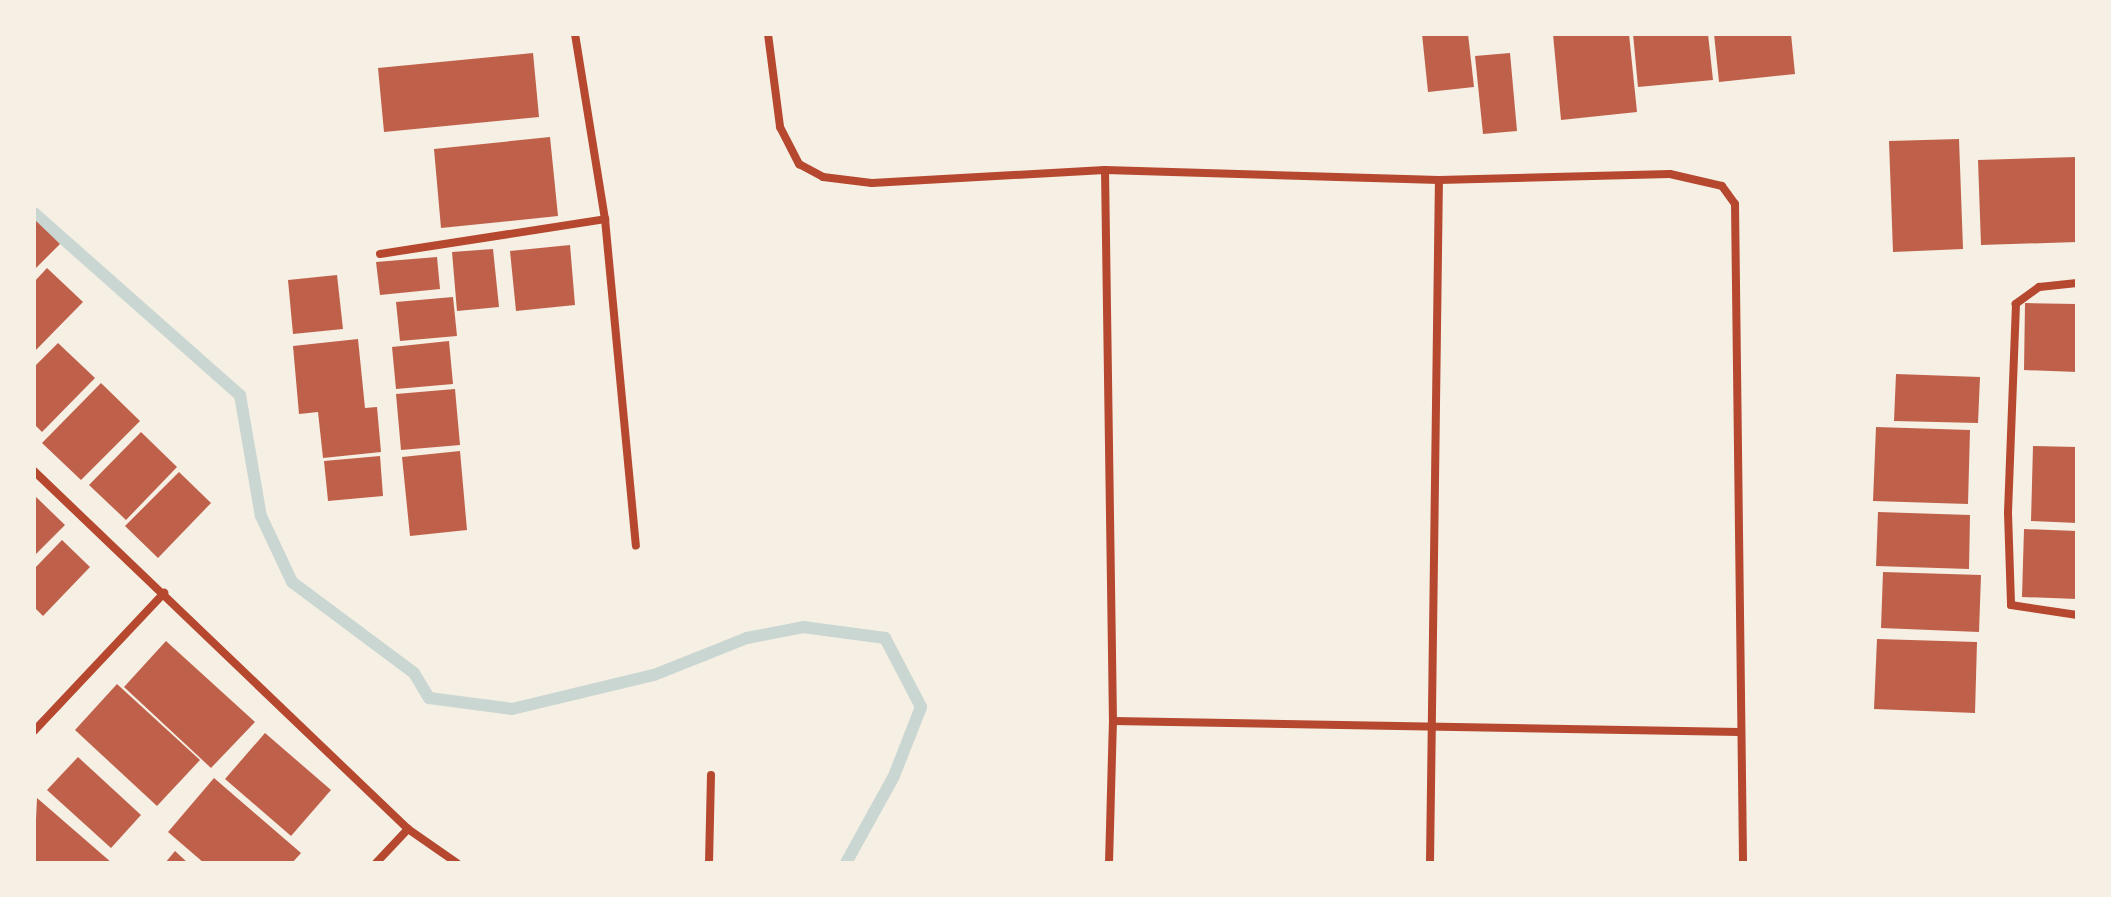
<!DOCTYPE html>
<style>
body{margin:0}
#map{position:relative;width:2111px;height:897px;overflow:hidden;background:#f6efe4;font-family:Poppins,sans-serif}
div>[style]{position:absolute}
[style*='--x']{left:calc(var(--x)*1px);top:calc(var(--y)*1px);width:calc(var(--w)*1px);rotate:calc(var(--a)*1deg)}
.stream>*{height:12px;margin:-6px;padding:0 6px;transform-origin:6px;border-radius:6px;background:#c9d6d2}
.building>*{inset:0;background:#bf614a}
.minor>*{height:8px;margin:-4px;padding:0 4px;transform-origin:4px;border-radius:4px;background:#b5482f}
span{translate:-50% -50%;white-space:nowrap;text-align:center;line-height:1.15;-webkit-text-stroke:6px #f6efe4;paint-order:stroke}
.frame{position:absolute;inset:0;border:36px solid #f6efe4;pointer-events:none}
</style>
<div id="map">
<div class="stream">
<div style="--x:34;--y:213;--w:275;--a:41.5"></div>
<div style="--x:240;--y:395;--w:123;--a:80.2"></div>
<div style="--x:261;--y:516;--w:73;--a:64.8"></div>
<div style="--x:292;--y:582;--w:152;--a:36.7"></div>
<div style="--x:414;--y:673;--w:29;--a:59"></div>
<div style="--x:429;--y:698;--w:84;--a:7.5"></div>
<div style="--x:512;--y:709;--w:146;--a:-13.5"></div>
<div style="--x:654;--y:675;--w:100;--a:-21.7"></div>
<div style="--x:747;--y:638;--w:57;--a:-11.1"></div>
<div style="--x:803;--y:627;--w:83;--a:7.6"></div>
<div style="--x:885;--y:638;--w:78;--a:62.4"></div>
<div style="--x:921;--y:707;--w:74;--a:111.4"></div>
<div style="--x:894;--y:776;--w:99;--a:118.9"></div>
</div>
<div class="building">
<div style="clip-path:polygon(1422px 34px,1468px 34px,1474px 87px,1428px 92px)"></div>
<div style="clip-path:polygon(1553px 34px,1629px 34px,1637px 112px,1561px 120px)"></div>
<div style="clip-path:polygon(1633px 34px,1708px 34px,1713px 80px,1638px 87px)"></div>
<div style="clip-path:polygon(1714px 34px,1791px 34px,1795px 74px,1719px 82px)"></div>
<div style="clip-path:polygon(533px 53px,539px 117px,384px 132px,378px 68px)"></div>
<div style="clip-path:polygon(1510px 53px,1517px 131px,1483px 134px,1475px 56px)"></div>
<div style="clip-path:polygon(550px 137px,558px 216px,441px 228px,434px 149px)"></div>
<div style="clip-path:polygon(1959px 139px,1963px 249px,1893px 252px,1889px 141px)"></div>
<div style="clip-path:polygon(2077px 157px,2077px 242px,1981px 245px,1978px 160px)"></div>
<div style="clip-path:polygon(34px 219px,60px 244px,34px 270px)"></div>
<div style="clip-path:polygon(570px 245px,575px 305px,516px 311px,510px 251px)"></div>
<div style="clip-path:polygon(493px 249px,499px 307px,457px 311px,452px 252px)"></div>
<div style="clip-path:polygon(437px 257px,440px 289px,380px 295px,376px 262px)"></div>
<div style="clip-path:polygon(47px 268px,83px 302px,34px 352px,34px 282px)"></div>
<div style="clip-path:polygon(337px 275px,343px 329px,293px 334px,288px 280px)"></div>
<div style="clip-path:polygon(453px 297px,457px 336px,400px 341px,396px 302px)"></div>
<div style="clip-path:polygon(2025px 303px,2077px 304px,2077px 372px,2024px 370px)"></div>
<div style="clip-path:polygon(358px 339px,365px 408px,377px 407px,381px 452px,323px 458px,318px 412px,299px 414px,293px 346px)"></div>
<div style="clip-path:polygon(449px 341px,453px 384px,396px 389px,392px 347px)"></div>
<div style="clip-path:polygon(58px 343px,95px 378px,42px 432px,34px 424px,34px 367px)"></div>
<div style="clip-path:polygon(1896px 374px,1980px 377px,1978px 423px,1894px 421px)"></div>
<div style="clip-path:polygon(101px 383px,140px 421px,81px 480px,42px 443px)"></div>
<div style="clip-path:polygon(455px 389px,460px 445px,401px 450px,396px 394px)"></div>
<div style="clip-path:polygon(1876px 427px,1970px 430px,1968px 504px,1873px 501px)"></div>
<div style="clip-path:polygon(141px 432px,177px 467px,126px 520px,89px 485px)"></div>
<div style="clip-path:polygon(2033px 446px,2077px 447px,2077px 523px,2031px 521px)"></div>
<div style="clip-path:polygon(460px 451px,467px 530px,410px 536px,402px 457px)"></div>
<div style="clip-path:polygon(380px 456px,383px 496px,328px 501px,324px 461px)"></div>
<div style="clip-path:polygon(179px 472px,211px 503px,158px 558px,125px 526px)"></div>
<div style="clip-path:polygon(34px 495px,65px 525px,34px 556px)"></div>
<div style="clip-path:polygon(1878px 512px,1970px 515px,1969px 569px,1876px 566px)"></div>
<div style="clip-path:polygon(2024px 529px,2077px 531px,2077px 599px,2022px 597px)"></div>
<div style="clip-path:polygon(62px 540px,90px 567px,43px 616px,34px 607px,34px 569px)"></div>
<div style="clip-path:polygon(1883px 572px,1981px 575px,1979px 632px,1881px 628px)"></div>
<div style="clip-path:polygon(1877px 639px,1977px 642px,1975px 713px,1874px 709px)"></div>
<div style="clip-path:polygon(166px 641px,255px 722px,211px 768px,124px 687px)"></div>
<div style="clip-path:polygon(117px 684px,200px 760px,157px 806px,75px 730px)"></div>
<div style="clip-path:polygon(265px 733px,331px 790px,291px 836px,225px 779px)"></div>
<div style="clip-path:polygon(78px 757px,141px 815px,111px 848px,47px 790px)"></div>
<div style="clip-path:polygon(214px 778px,301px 853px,292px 863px,204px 863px,168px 832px)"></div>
<div style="clip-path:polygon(37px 798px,112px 863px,34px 863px)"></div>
<div style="clip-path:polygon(175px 851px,188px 863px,165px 863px)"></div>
</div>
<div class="minor">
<div style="--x:575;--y:34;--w:187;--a:80.8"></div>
<div style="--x:605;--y:219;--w:328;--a:84.6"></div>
<div style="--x:768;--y:34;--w:94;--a:82.6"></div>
<div style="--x:780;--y:127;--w:42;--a:62.8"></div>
<div style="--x:799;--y:164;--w:27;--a:28"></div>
<div style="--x:823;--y:177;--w:49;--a:7"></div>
<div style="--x:872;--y:183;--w:233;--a:-3.2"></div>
<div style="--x:1105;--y:170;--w:334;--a:1.7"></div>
<div style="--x:1105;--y:170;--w:551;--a:89.17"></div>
<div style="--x:1113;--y:721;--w:627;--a:1.01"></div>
<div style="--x:380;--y:254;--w:228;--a:-8.8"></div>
<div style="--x:2077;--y:283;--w:38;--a:174"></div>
<div style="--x:2039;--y:287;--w:29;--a:144"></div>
<div style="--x:2016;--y:304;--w:209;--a:92.2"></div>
<div style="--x:2008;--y:513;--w:92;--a:88.1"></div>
<div style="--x:2011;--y:605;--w:67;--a:8.6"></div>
<div style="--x:34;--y:471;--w:518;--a:43.75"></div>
<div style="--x:408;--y:829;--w:60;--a:34.8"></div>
<div style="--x:34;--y:731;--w:190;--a:-46.7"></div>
<div style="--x:376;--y:863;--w:47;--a:-46.7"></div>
<div style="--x:709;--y:863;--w:88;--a:-88.7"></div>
<div style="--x:1109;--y:863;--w:142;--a:-88.4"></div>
<div style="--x:1430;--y:863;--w:683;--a:-89.25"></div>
<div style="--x:1439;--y:180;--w:231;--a:-1.5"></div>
<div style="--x:1670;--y:174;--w:53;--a:13"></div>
<div style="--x:1722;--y:186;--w:22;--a:54"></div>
<div style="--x:1735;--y:204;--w:659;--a:89.3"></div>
</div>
<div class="frame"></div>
</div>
